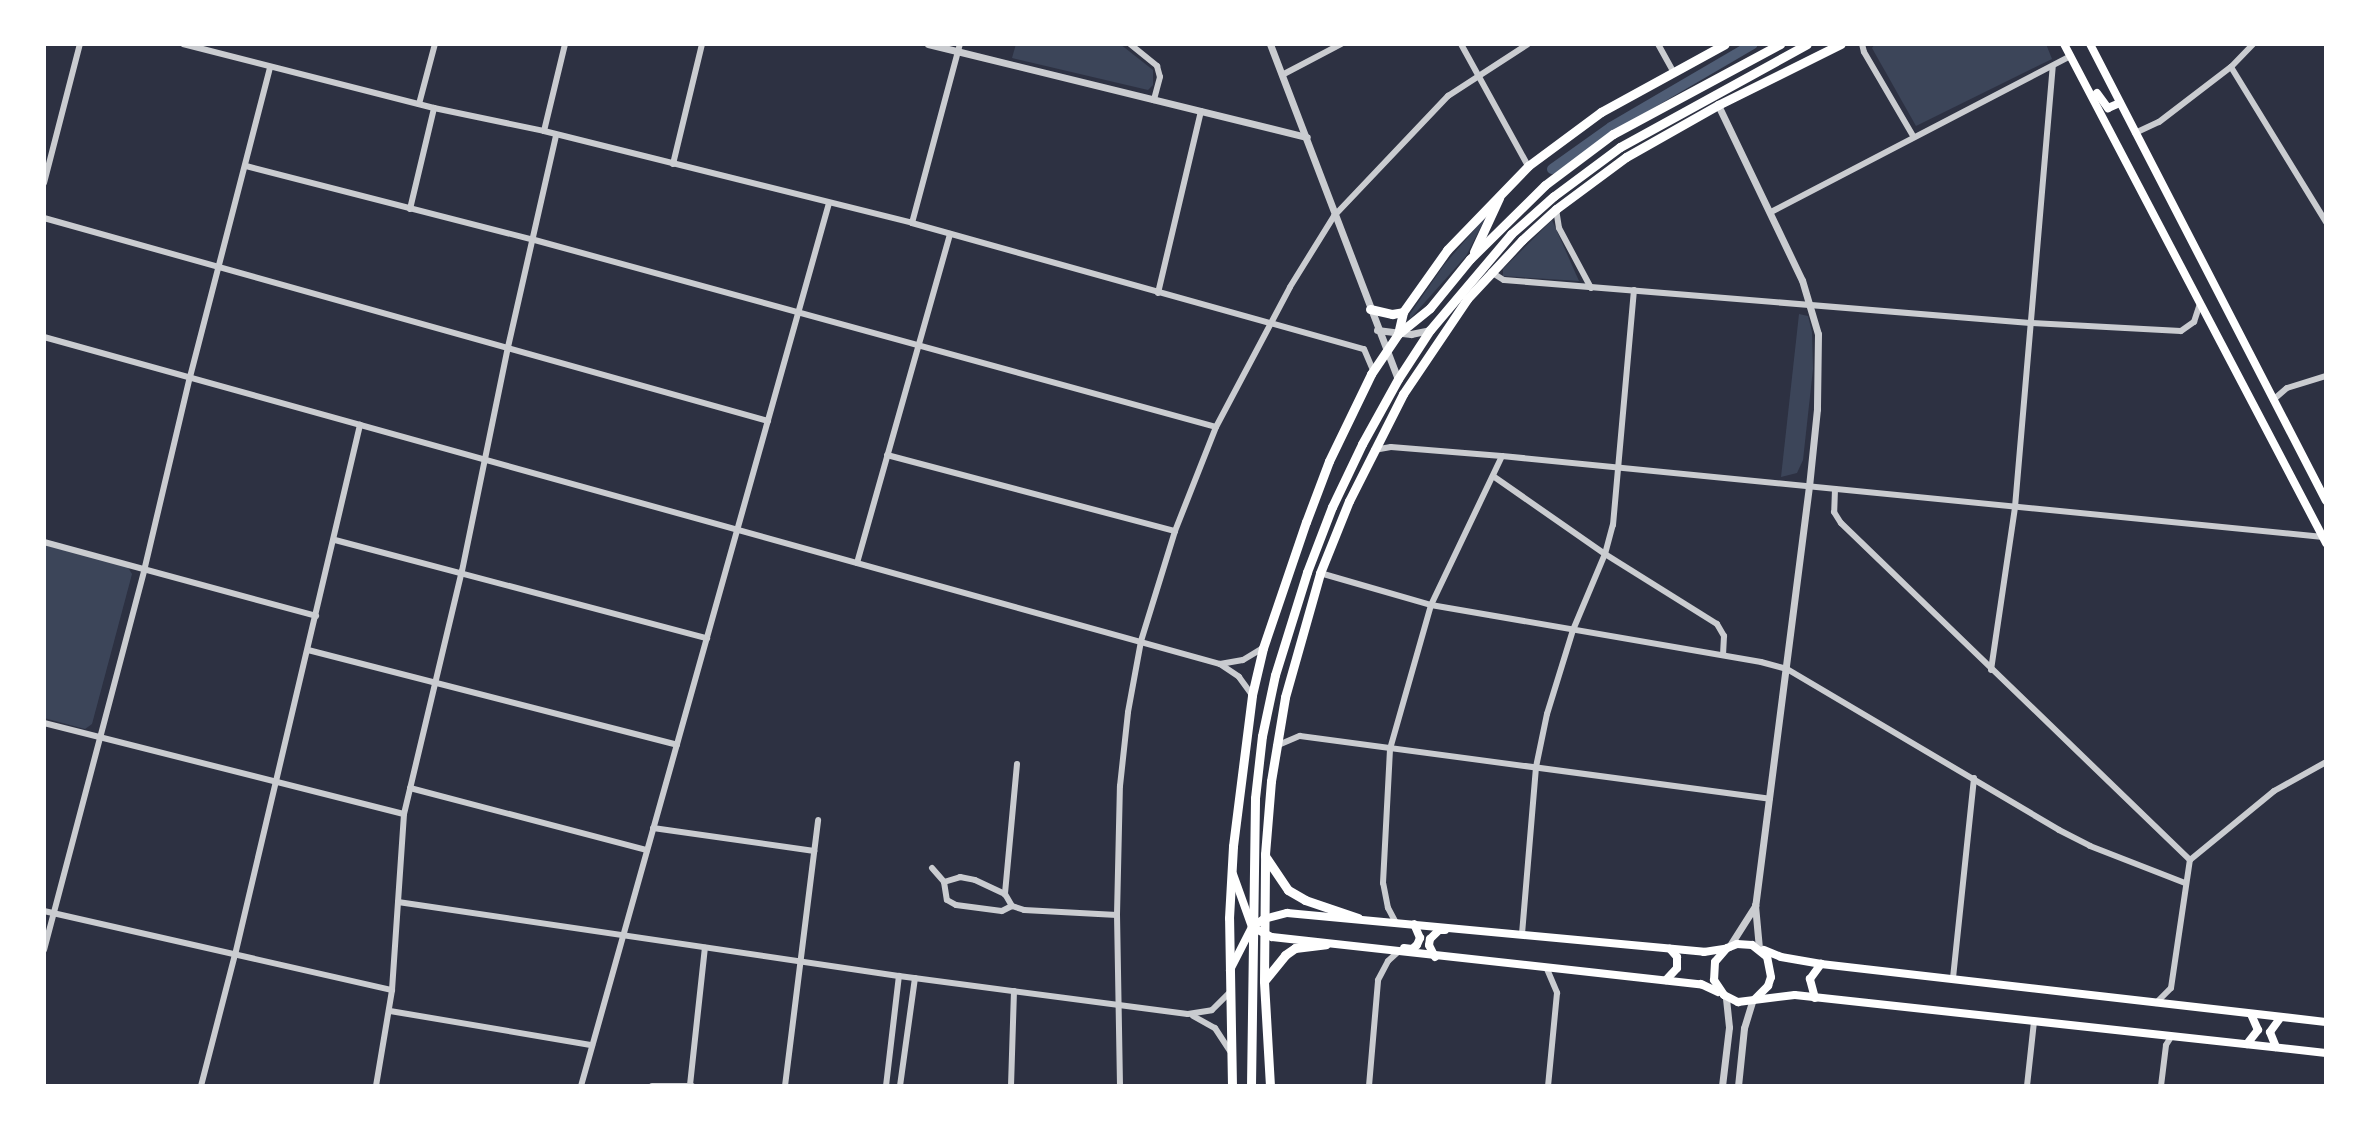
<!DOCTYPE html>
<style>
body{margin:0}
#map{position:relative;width:2370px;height:1130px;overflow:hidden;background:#2d3142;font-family:Cabin,sans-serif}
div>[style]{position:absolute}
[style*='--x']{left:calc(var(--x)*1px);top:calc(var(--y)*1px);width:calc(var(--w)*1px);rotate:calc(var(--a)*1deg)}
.green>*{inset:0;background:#3c4559}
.canal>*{height:10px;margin:-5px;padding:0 5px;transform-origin:5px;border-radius:5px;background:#4f5d75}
.minor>*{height:6px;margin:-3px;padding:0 3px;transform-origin:3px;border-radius:3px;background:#caccd0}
.tertiary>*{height:7px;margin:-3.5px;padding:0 3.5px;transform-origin:3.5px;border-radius:3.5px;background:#caccd0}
.secondary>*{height:8px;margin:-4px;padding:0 4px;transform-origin:4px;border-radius:4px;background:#fff}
.primary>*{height:9px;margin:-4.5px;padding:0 4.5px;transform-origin:4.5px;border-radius:4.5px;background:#fff}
span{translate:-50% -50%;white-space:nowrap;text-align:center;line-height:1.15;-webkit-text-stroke:7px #fff;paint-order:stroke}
.frame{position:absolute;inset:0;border:46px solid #fff;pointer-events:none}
</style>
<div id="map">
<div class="green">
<div style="clip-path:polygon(1016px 44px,1120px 44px,1153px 70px,1153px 85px,1148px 90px,1012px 58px)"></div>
<div style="clip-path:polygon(1875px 44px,2046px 44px,2052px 59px,1916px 126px,1872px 48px)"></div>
<div style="clip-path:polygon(1487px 215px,1466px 256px,1410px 319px,1410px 314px,1444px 265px)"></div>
<div style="clip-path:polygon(1552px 220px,1579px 281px,1503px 276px,1503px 269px)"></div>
<div style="clip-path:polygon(1799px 314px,1808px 316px,1812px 332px,1813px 369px,1803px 460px,1797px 473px,1781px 477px)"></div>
<div style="clip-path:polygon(44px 545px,127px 566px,132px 574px,92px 724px,85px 729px,44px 718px)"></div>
</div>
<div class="canal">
<div style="--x:1552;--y:169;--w:72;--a:-35.4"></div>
<div style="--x:1611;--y:127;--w:164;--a:-30.3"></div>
</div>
<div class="minor">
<div style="--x:183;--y:44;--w:259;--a:14.3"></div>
<div style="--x:434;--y:108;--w:112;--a:11.8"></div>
<div style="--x:544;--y:131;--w:379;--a:14"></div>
<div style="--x:912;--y:223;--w:469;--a:15.6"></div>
<div style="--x:1364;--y:349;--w:23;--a:67"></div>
<div style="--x:1130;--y:44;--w:35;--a:39"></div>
<div style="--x:1157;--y:66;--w:11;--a:75"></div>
<div style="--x:1160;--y:77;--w:24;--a:105"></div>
<div style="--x:1461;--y:44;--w:139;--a:61.2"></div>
<div style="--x:1658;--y:44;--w:31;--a:61"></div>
<div style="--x:1862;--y:44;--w:8;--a:76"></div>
<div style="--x:1864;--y:52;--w:97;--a:59.7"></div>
<div style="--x:2231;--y:67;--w:182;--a:58.5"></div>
<div style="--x:1282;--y:75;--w:67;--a:-27.7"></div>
<div style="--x:419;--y:104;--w:62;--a:-75.1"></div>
<div style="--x:544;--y:131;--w:89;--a:-76.4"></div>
<div style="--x:2135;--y:133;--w:26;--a:-25"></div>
<div style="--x:2159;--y:122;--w:91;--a:-37.4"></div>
<div style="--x:2231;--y:67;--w:32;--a:-46"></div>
<div style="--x:673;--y:164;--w:123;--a:-76.4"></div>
<div style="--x:246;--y:166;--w:294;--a:14.4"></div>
<div style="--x:531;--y:239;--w:710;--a:15.35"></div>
<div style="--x:44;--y:183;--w:144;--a:-75.5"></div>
<div style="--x:410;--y:209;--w:104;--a:-76.6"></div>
<div style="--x:1556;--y:209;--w:19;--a:81"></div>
<div style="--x:1559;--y:228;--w:68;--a:61.9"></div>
<div style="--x:1771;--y:212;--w:338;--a:-27.5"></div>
<div style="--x:44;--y:218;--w:752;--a:15.66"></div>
<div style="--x:912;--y:223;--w:185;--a:-75"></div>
<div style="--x:1491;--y:272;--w:15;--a:32"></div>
<div style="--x:1504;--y:280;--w:528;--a:4.67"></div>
<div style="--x:2030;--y:323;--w:151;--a:3"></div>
<div style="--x:2181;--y:331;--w:16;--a:-35"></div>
<div style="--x:2194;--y:322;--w:20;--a:-72"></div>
<div style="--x:1158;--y:293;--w:187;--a:-76.7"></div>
<div style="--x:44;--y:337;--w:1221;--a:15.54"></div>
<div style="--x:1220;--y:664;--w:23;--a:34"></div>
<div style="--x:1239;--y:677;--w:22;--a:54"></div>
<div style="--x:2273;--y:400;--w:18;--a:-41"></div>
<div style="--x:2287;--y:388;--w:41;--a:-17.1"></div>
<div style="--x:1374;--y:450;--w:17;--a:-10"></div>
<div style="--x:1391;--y:447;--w:111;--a:4.6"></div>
<div style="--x:1502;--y:456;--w:825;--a:5.63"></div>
<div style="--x:887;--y:455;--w:298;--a:14.8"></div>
<div style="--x:1493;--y:476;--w:136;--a:34.9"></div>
<div style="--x:1605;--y:554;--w:132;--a:32"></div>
<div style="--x:1717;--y:624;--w:14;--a:60"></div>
<div style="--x:1724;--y:636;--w:19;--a:93"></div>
<div style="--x:1835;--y:489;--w:23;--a:92"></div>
<div style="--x:1834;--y:512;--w:13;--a:58"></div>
<div style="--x:1841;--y:523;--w:485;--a:44"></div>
<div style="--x:335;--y:540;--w:385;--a:14.8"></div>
<div style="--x:44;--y:542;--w:282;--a:15.2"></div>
<div style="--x:857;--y:563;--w:342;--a:-74.2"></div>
<div style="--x:1320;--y:573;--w:116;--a:16.1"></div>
<div style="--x:1431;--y:605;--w:335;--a:9.8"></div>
<div style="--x:1761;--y:662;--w:27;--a:15"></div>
<div style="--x:1787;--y:669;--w:316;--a:30.6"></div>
<div style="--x:2059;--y:830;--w:35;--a:27"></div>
<div style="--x:2090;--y:846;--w:102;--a:21.3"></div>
<div style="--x:308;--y:650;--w:381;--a:14.4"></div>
<div style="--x:1220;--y:664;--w:23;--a:-10"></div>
<div style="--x:1243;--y:660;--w:23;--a:-31"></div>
<div style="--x:1991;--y:670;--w:165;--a:-81.6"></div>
<div style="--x:2015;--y:507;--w:441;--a:-85.1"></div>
<div style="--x:44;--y:723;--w:371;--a:14.2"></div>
<div style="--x:1276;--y:746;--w:26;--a:-23"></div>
<div style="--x:1300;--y:736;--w:474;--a:7.6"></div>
<div style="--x:1017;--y:764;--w:131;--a:95.3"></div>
<div style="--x:1005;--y:894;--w:14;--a:60"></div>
<div style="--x:1012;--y:906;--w:13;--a:18"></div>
<div style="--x:1024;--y:910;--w:93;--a:3.1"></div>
<div style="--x:410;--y:788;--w:245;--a:14.7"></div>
<div style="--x:653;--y:828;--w:163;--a:8.1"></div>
<div style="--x:932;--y:868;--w:18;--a:49"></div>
<div style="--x:944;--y:882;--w:17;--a:-17"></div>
<div style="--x:960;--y:877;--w:15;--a:11"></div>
<div style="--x:975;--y:880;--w:33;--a:25"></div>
<div style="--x:944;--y:882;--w:18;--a:81"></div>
<div style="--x:947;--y:900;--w:10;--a:29"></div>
<div style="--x:956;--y:905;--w:46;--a:7.4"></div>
<div style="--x:1002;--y:911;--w:11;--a:-27"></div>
<div style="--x:398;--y:902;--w:506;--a:8.4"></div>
<div style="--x:899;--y:976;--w:291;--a:7.5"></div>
<div style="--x:1188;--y:1014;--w:24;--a:-9"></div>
<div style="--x:1212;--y:1010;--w:24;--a:-45"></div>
<div style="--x:44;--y:911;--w:357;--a:12.8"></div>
<div style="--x:1395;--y:921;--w:15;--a:-118"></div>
<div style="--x:1388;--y:908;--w:25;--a:-101"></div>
<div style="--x:1383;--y:883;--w:134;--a:-87"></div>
<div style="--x:1390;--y:749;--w:150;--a:-74.1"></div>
<div style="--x:1431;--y:605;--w:165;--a:-64.5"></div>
<div style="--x:1522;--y:934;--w:168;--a:-85.2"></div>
<div style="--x:1536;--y:767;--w:54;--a:-78.3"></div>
<div style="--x:1547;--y:714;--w:88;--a:-72.8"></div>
<div style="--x:1573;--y:630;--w:82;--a:-67.2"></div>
<div style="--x:1605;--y:554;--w:30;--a:-75"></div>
<div style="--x:1613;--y:525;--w:236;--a:-84.9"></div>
<div style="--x:44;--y:950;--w:392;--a:-75.2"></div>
<div style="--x:144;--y:571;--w:199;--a:-76.7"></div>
<div style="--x:190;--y:377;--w:320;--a:-75.5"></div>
<div style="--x:1547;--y:969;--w:26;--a:67"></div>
<div style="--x:1557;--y:993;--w:93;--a:95.5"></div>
<div style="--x:1953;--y:978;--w:201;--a:-84"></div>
<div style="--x:2156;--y:1003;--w:21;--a:-45"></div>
<div style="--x:2171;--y:988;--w:129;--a:-81.6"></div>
<div style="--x:2190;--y:860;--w:109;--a:-39.4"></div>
<div style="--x:2274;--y:791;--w:60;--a:-29.1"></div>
<div style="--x:390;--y:1011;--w:205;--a:9.6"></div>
<div style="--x:1193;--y:1016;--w:25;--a:29"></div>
<div style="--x:1215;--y:1028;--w:27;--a:57"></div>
<div style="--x:690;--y:1085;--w:138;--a:-83.8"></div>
<div style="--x:201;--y:1086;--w:135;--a:-75.5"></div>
<div style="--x:235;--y:955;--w:545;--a:-76.73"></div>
<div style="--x:376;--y:1086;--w:97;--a:-80.5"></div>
<div style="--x:392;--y:990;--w:176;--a:-86.1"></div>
<div style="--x:404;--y:814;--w:250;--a:-76.6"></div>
<div style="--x:462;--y:571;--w:229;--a:-78.4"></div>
<div style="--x:508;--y:347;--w:217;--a:-77.2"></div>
<div style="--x:581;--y:1086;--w:917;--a:-74.31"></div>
<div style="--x:652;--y:1086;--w:40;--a:0"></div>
<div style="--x:785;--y:1086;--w:268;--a:-82.9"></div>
<div style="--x:886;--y:1086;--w:111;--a:-83.3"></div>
<div style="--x:900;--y:1086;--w:109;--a:-82.1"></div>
<div style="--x:1011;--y:1086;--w:95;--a:-88.2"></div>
<div style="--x:1120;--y:1086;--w:171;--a:-91"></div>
<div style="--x:1117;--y:915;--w:129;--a:-88.7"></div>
<div style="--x:1120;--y:786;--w:74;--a:-83.8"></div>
<div style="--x:1128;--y:712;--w:72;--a:-79.6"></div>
<div style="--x:1141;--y:641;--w:115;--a:-72.8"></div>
<div style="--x:1175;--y:531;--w:112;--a:-68.5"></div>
<div style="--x:1216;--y:427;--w:158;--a:-62.1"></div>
<div style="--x:1290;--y:287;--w:84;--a:-58.2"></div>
<div style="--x:1334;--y:216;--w:166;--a:-46.5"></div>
<div style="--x:1448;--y:96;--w:95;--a:-33"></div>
<div style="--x:1369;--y:1086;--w:106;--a:-85.1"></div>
<div style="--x:1378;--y:980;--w:21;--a:-62"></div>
<div style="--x:1388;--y:961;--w:13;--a:-42"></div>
<div style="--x:2027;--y:1086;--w:64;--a:-83.8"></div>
<div style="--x:2161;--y:1086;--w:41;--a:-83"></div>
<div style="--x:2166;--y:1045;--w:9;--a:-58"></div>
</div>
<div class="tertiary">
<div style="--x:928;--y:44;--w:390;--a:13.8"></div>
<div style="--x:1270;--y:44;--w:359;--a:69.1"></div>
<div style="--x:1718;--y:105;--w:194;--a:64.4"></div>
<div style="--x:1802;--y:280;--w:56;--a:73.5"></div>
<div style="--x:1818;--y:334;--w:75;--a:90.8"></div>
<div style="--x:1817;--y:409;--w:77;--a:95.9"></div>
<div style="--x:1809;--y:486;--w:422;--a:97.3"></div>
<div style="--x:1755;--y:905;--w:43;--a:84.7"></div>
<div style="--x:1377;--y:330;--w:34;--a:7"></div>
<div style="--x:1411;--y:334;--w:19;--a:-12"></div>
<div style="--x:1729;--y:947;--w:49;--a:-57.6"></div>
<div style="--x:1722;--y:1086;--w:59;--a:-83.2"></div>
<div style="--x:1729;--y:1027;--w:30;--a:-96"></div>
<div style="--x:1738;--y:1086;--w:58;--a:-84.1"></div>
<div style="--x:1744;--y:1028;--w:28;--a:-73"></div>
</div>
<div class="secondary">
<div style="--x:2064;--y:44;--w:564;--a:62.3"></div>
<div style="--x:2090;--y:44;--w:514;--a:62.69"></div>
<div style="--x:2097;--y:93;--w:19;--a:54"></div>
<div style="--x:2108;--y:108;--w:13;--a:-23"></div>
<div style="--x:1233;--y:874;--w:56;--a:70.3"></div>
<div style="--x:1252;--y:927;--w:22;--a:27"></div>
<div style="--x:1272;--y:937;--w:432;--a:6.3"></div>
<div style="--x:1701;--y:984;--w:19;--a:25"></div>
<div style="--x:1404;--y:948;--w:8;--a:7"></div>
<div style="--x:1412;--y:949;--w:6;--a:-39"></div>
<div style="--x:1417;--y:945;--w:8;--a:-67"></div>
<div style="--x:1420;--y:938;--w:15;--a:-113"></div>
<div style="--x:1764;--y:950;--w:18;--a:22"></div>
<div style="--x:1781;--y:957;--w:41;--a:9.9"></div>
<div style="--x:1821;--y:964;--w:508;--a:6.55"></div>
<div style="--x:1435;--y:957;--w:13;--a:-117"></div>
<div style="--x:1429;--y:945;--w:6;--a:-81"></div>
<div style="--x:1430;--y:939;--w:13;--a:-45"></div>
<div style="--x:1439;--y:930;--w:6;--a:0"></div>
<div style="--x:1230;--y:970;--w:48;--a:-62.9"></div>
<div style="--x:1252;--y:927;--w:14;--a:-34"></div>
<div style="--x:1264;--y:919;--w:24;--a:-15"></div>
<div style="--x:1287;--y:913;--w:419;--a:5.3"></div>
<div style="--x:1704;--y:952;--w:20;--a:-9"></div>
<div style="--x:1666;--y:980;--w:16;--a:-47"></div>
<div style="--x:1677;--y:968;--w:11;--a:-90"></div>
<div style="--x:1677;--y:957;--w:11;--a:-131"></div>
<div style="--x:1815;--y:998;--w:20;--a:-105"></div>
<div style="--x:1810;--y:979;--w:19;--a:-54"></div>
<div style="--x:1754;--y:1000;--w:20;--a:-45"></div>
<div style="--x:1768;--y:986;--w:9;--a:-72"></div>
<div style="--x:1771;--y:977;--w:20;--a:-101"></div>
<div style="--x:1767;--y:957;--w:19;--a:-141"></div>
<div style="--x:1752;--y:945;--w:15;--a:-176"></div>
<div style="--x:1737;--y:944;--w:11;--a:158"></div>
<div style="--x:1727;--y:948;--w:18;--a:131"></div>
<div style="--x:1715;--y:962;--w:18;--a:93"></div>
<div style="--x:1714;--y:980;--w:18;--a:56"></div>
<div style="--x:1724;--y:995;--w:16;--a:27"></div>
<div style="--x:1738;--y:1002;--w:57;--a:-7"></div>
<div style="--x:1795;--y:995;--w:534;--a:6.23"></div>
<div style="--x:2247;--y:1044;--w:18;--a:-52"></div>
<div style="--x:2258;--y:1030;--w:17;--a:-114"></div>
<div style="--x:2276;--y:1047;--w:16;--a:-112"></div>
<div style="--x:2270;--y:1032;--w:17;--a:-54"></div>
</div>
<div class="primary">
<div style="--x:1474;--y:252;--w:60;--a:-65.2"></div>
<div style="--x:1370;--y:309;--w:23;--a:13"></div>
<div style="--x:1392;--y:314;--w:11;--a:-10"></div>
<div style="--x:1398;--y:334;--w:23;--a:-77"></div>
<div style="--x:1403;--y:312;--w:76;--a:-54.6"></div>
<div style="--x:1447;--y:250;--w:117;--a:-46"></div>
<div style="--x:1528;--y:166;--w:91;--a:-36.5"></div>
<div style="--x:1601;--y:112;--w:141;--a:-28.7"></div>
<div style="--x:1265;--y:856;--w:41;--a:55.9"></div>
<div style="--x:1288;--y:890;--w:20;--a:30"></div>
<div style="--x:1305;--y:900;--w:56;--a:18.8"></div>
<div style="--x:1265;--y:980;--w:32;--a:-51"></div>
<div style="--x:1285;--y:955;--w:12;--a:-35"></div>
<div style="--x:1295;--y:948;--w:31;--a:-7"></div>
<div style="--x:1232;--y:1086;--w:168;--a:-91"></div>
<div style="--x:1229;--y:918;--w:72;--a:-86.8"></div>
<div style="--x:1233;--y:846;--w:152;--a:-82.8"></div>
<div style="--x:1252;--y:695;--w:48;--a:-76.8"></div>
<div style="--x:1263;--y:648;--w:133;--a:-71.2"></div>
<div style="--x:1306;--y:522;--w:65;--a:-69.3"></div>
<div style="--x:1329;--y:461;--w:97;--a:-64.2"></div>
<div style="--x:1371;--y:374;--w:48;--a:-56"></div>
<div style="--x:1398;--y:334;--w:41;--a:-39.1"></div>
<div style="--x:1430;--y:308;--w:63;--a:-50.8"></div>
<div style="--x:1470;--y:259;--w:105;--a:-44.6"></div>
<div style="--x:1545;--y:185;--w:85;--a:-36.9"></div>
<div style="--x:1613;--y:134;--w:190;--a:-28.3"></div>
<div style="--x:1251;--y:1086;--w:288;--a:-89.2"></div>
<div style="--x:1255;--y:798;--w:62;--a:-83.6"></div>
<div style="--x:1262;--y:736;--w:62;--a:-78"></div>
<div style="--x:1275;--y:675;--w:108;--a:-72.7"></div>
<div style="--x:1307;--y:572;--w:70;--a:-69"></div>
<div style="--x:1332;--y:507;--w:70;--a:-64.5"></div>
<div style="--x:1362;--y:444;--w:74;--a:-61"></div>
<div style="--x:1398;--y:379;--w:59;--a:-56.9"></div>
<div style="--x:1430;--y:330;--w:126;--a:-49.8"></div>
<div style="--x:1511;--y:234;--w:57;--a:-41.5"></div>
<div style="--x:1554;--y:196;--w:82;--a:-36.6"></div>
<div style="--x:1620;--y:147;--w:213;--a:-28.8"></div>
<div style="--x:1270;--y:1086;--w:105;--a:-93.3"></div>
<div style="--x:1264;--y:981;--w:127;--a:-89.5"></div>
<div style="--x:1265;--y:854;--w:73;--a:-85.3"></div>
<div style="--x:1271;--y:781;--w:85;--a:-80.5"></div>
<div style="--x:1285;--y:697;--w:129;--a:-74.2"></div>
<div style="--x:1320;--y:573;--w:78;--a:-68.1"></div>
<div style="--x:1349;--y:501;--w:120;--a:-63.2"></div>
<div style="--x:1403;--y:394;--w:115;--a:-56"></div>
<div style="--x:1467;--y:299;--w:81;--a:-47"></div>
<div style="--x:1522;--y:240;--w:46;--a:-42.4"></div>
<div style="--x:1556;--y:209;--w:87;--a:-36.6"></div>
<div style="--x:1626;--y:157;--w:106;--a:-29.5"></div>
<div style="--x:1718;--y:105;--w:137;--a:-26.4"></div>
</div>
<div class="frame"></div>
</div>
